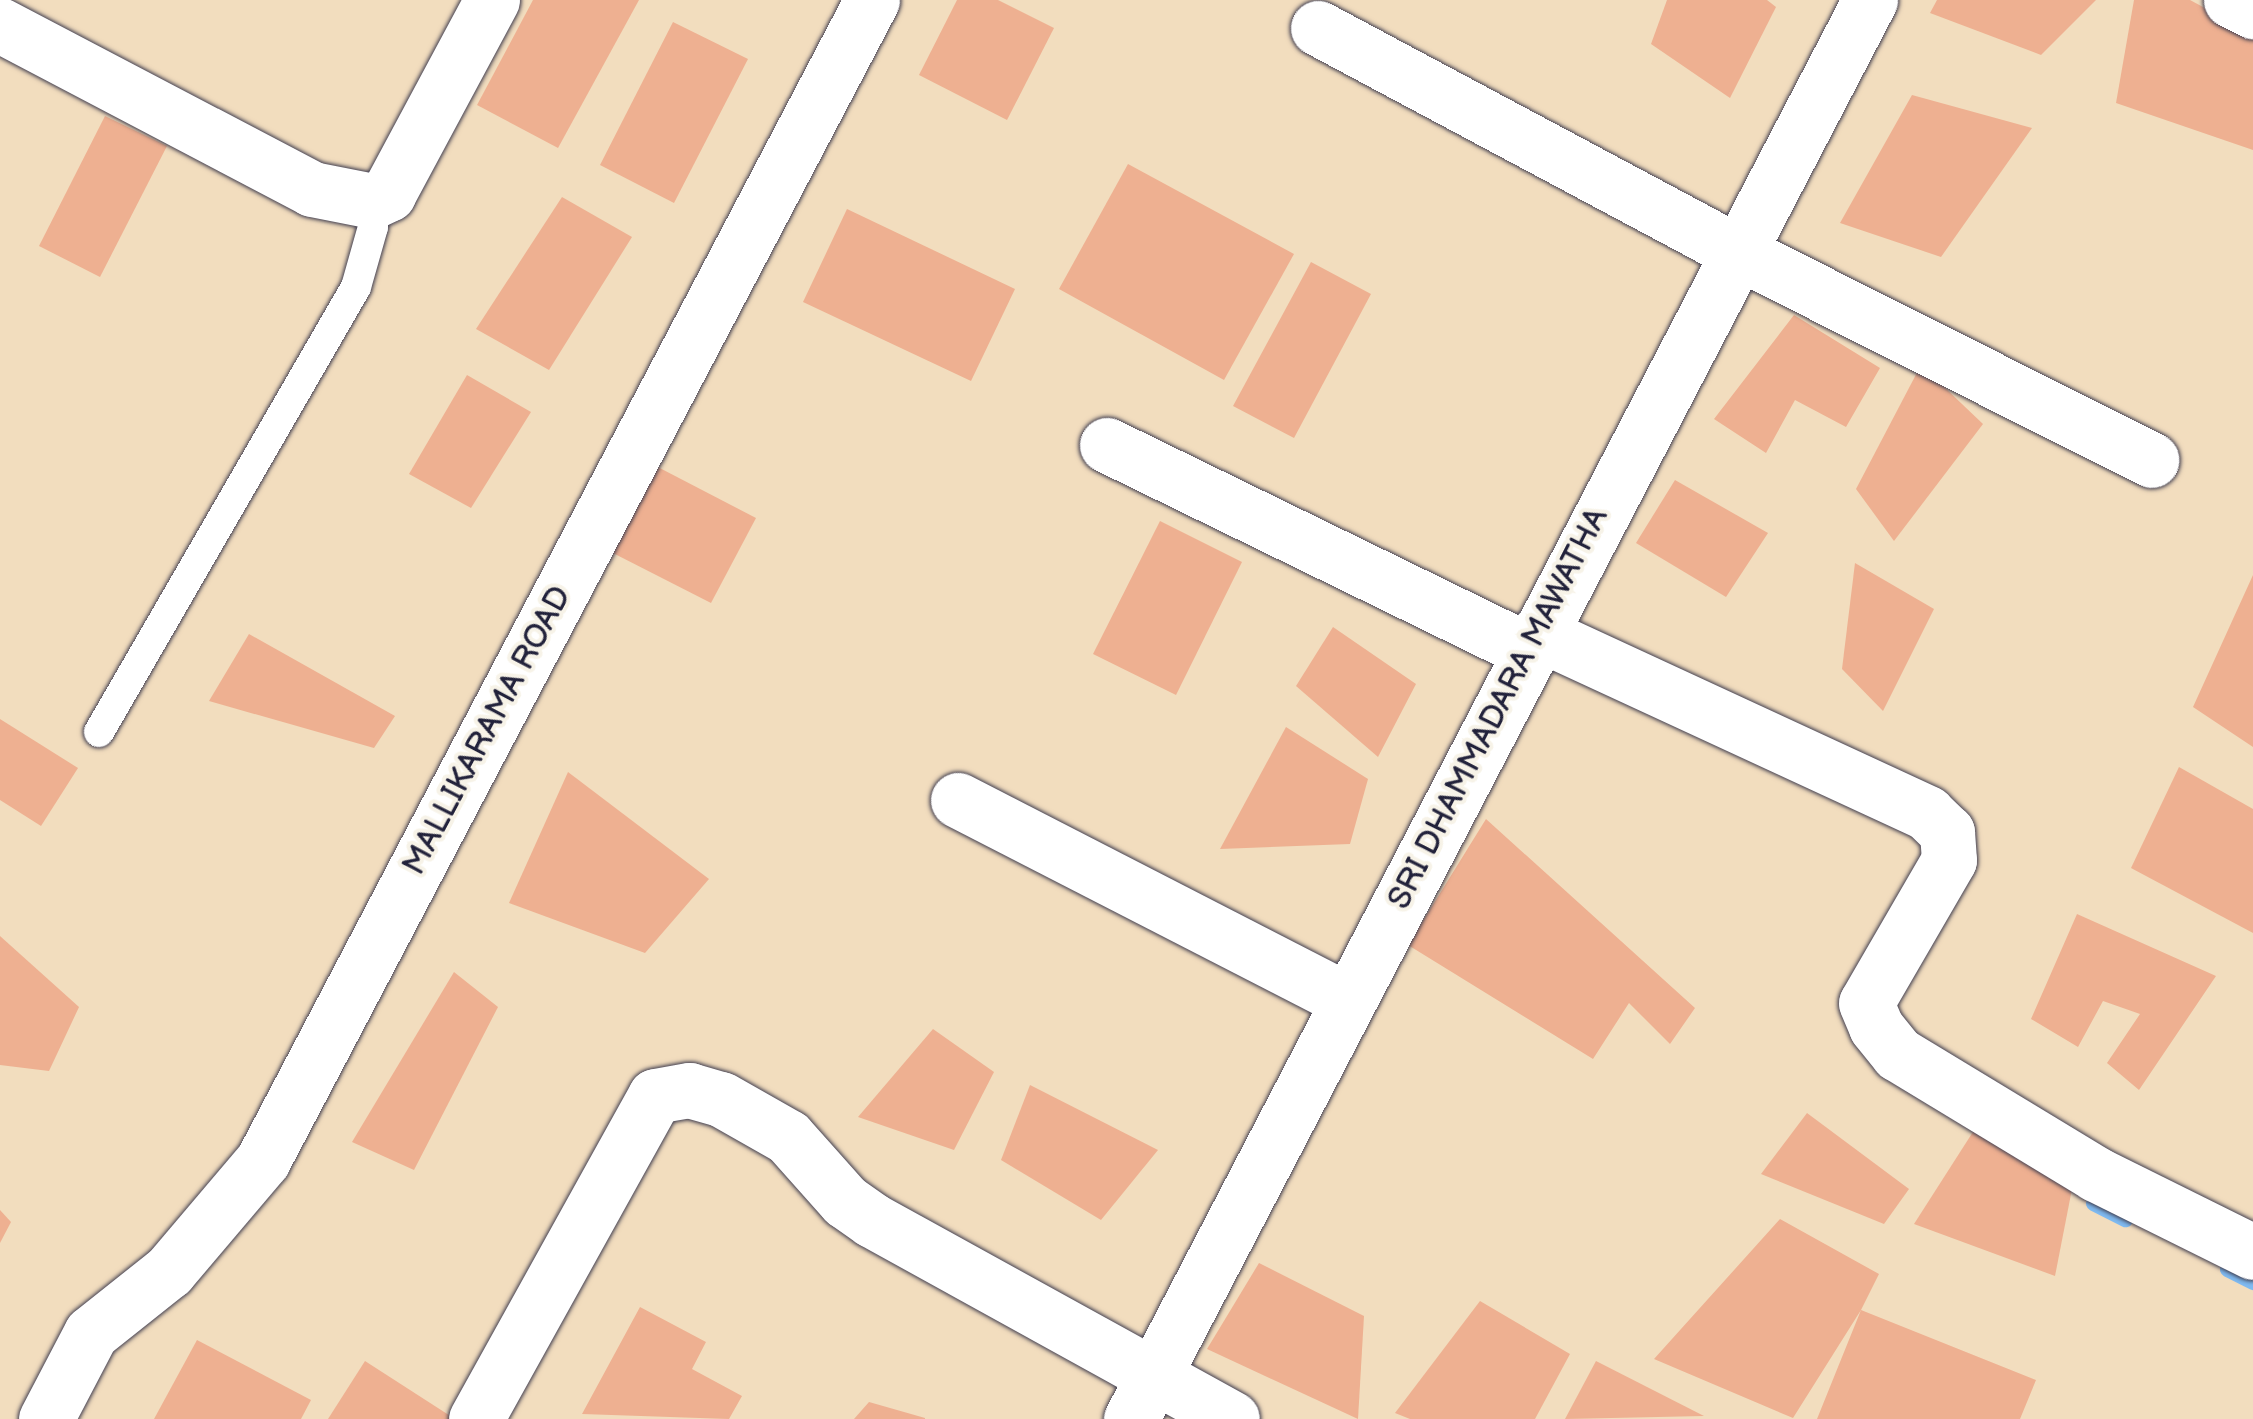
<!DOCTYPE html>
<style>
body{margin:0}
#map{position:relative;width:2253px;height:1419px;overflow:hidden;background:#f2ddbe;font-family:"Balsamiq Sans",sans-serif}
div>[style]{position:absolute}
[style*='--x']{left:calc(var(--x)*1px);top:calc(var(--y)*1px);width:calc(var(--w)*1px);rotate:calc(var(--a)*1deg)}
.stream>*{height:15px;margin:-7.5px;padding:0 7.5px;transform-origin:7.5px;border-radius:7.5px;background:#7fbbf2}
.building>*{inset:0;background:#eeb091}
.roads{filter:drop-shadow(0 0 2px #413e4f) drop-shadow(0 0 2px #413e4f)}
.service>*{height:30px;margin:-15px;padding:0 15px;transform-origin:15px;border-radius:15px;background:#fff}
.minor>*{height:55px;margin:-27.5px;padding:0 27.5px;transform-origin:27.5px;border-radius:27.5px;background:#fff}
span{translate:-50% -50%;white-space:nowrap;text-align:center;line-height:1.15;-webkit-text-stroke:8px #f7f3e8;paint-order:stroke}
.street-label{font-size:32px;color:#22223b}
</style>
<div id="map">
<div class="stream">
<div style="--x:2093;--y:1203;--w:36;--a:27"></div>
<div style="--x:2227;--y:1269;--w:29;--a:27"></div>
</div>
<div class="building">
<div style="clip-path:polygon(533px 0,639px 0,558px 148px,477px 105px)"></div>
<div style="clip-path:polygon(957px 0,998px 0,1054px 28px,1007px 120px,919px 75px)"></div>
<div style="clip-path:polygon(1667px 0,1767px 0,1776px 7px,1730px 98px,1651px 44px)"></div>
<div style="clip-path:polygon(1937px 0,2096px 0,2041px 55px,1930px 13px)"></div>
<div style="clip-path:polygon(2134px 0,2190px 0,2253px 34px,2253px 150px,2116px 103px)"></div>
<div style="clip-path:polygon(673px 22px,748px 59px,674px 203px,600px 165px)"></div>
<div style="clip-path:polygon(1912px 95px,2032px 128px,1941px 257px,1840px 223px)"></div>
<div style="clip-path:polygon(105px 116px,167px 146px,100px 277px,39px 246px)"></div>
<div style="clip-path:polygon(1128px 164px,1294px 254px,1224px 380px,1059px 289px)"></div>
<div style="clip-path:polygon(562px 197px,632px 237px,549px 370px,476px 329px)"></div>
<div style="clip-path:polygon(847px 209px,1015px 289px,971px 381px,803px 302px)"></div>
<div style="clip-path:polygon(1311px 262px,1371px 294px,1294px 438px,1233px 406px)"></div>
<div style="clip-path:polygon(1794px 315px,1880px 368px,1846px 427px,1795px 400px,1766px 453px,1714px 419px)"></div>
<div style="clip-path:polygon(1921px 365px,1983px 424px,1894px 541px,1856px 489px)"></div>
<div style="clip-path:polygon(467px 375px,531px 412px,471px 508px,409px 474px)"></div>
<div style="clip-path:polygon(652px 464px,756px 518px,711px 603px,607px 550px)"></div>
<div style="clip-path:polygon(1675px 480px,1768px 533px,1726px 597px,1636px 543px)"></div>
<div style="clip-path:polygon(1160px 521px,1242px 562px,1176px 695px,1093px 654px)"></div>
<div style="clip-path:polygon(1855px 563px,1934px 609px,1883px 711px,1842px 669px)"></div>
<div style="clip-path:polygon(2253px 575px,2253px 747px,2193px 707px)"></div>
<div style="clip-path:polygon(1333px 627px,1416px 684px,1378px 757px,1296px 686px)"></div>
<div style="clip-path:polygon(249px 634px,395px 716px,374px 748px,209px 701px)"></div>
<div style="clip-path:polygon(0 719px,78px 768px,41px 826px,0 800px)"></div>
<div style="clip-path:polygon(1286px 727px,1368px 779px,1350px 844px,1220px 849px)"></div>
<div style="clip-path:polygon(2179px 767px,2253px 809px,2253px 933px,2131px 868px)"></div>
<div style="clip-path:polygon(568px 772px,709px 879px,645px 953px,509px 903px)"></div>
<div style="clip-path:polygon(1486px 819px,1695px 1008px,1670px 1044px,1629px 1003px,1593px 1059px,1408px 945px)"></div>
<div style="clip-path:polygon(2077px 914px,2216px 976px,2139px 1090px,2107px 1063px,2140px 1014px,2103px 1001px,2078px 1047px,2031px 1019px)"></div>
<div style="clip-path:polygon(0 936px,79px 1007px,49px 1071px,0 1065px)"></div>
<div style="clip-path:polygon(454px 972px,498px 1007px,414px 1170px,352px 1142px)"></div>
<div style="clip-path:polygon(933px 1029px,994px 1072px,954px 1150px,858px 1117px)"></div>
<div style="clip-path:polygon(1030px 1085px,1158px 1150px,1101px 1220px,1001px 1160px)"></div>
<div style="clip-path:polygon(1987px 1110px,2072px 1189px,2055px 1276px,1914px 1224px)"></div>
<div style="clip-path:polygon(1807px 1113px,1909px 1189px,1884px 1224px,1761px 1174px)"></div>
<div style="clip-path:polygon(0 1210px,11px 1222px,0 1243px)"></div>
<div style="clip-path:polygon(1780px 1219px,1879px 1274px,1861px 1310px,2036px 1380px,2020px 1419px,1817px 1419px,1861px 1310px,1793px 1418px,1654px 1359px)"></div>
<div style="clip-path:polygon(1259px 1263px,1364px 1316px,1358px 1419px,1207px 1349px)"></div>
<div style="clip-path:polygon(1480px 1301px,1570px 1354px,1535px 1419px,1410px 1419px,1395px 1413px)"></div>
<div style="clip-path:polygon(640px 1307px,706px 1342px,692px 1369px,742px 1396px,729px 1419px,582px 1414px)"></div>
<div style="clip-path:polygon(197px 1340px,311px 1400px,301px 1419px,154px 1419px)"></div>
<div style="clip-path:polygon(365px 1361px,455px 1419px,328px 1419px)"></div>
<div style="clip-path:polygon(1596px 1361px,1704px 1416px,1565px 1419px)"></div>
<div style="clip-path:polygon(869px 1402px,925px 1418px,925px 1419px,854px 1419px)"></div>
</div>
<div class="roads">
<div class="service">
<div style="--x:99;--y:732;--w:514;--a:-59.99"></div>
<div style="--x:356;--y:287;--w:62;--a:-74.2"></div>
<div style="--x:373;--y:227;--w:26;--a:-90"></div>
</div>
<div class="minor">
<div style="--x:2231;--y:0;--w:25;--a:27"></div>
<div style="--x:0;--y:25;--w:352;--a:27.7"></div>
<div style="--x:312;--y:189;--w:62;--a:11.1"></div>
<div style="--x:373;--y:201;--w:17;--a:-25"></div>
<div style="--x:388;--y:194;--w:220;--a:-61.8"></div>
<div style="--x:1318;--y:28;--w:474;--a:28.1"></div>
<div style="--x:1736;--y:251;--w:465;--a:26.7"></div>
<div style="--x:1107;--y:445;--w:467;--a:26"></div>
<div style="--x:1538;--y:633;--w:429;--a:24.8"></div>
<div style="--x:1927;--y:813;--w:28;--a:44"></div>
<div style="--x:1947;--y:832;--w:28;--a:86"></div>
<div style="--x:1949;--y:860;--w:165;--a:120.1"></div>
<div style="--x:1866;--y:1003;--w:26;--a:67"></div>
<div style="--x:1876;--y:1027;--w:35;--a:51"></div>
<div style="--x:1898;--y:1054;--w:232;--a:31.2"></div>
<div style="--x:2096;--y:1174;--w:175;--a:26.4"></div>
<div style="--x:958;--y:800;--w:436;--a:27.2"></div>
<div style="--x:46;--y:1419;--w:97;--a:-62.4"></div>
<div style="--x:91;--y:1333;--w:100;--a:-38.5"></div>
<div style="--x:169;--y:1271;--w:145;--a:-49.7"></div>
<div style="--x:263;--y:1160;--w:1310;--a:-62.3"></div>
<div style="--x:476;--y:1419;--w:369;--a:-61"></div>
<div style="--x:655;--y:1096;--w:35;--a:-10"></div>
<div style="--x:689;--y:1090;--w:33;--a:16"></div>
<div style="--x:721;--y:1099;--w:77;--a:29.6"></div>
<div style="--x:788;--y:1137;--w:86;--a:48.3"></div>
<div style="--x:845;--y:1201;--w:33;--a:35"></div>
<div style="--x:872;--y:1220;--w:411;--a:28.9"></div>
<div style="--x:1131;--y:1419;--w:1600;--a:-62.49"></div>
</div>
</div>
<div class="street-label">
<span style="left:1499px;top:709px;rotate:-63deg">SRI DHAMMADARA MAWATHA</span>
<span style="left:488px;top:731px;rotate:-62deg">MALLIKARAMA ROAD</span>
</div>
</div>
